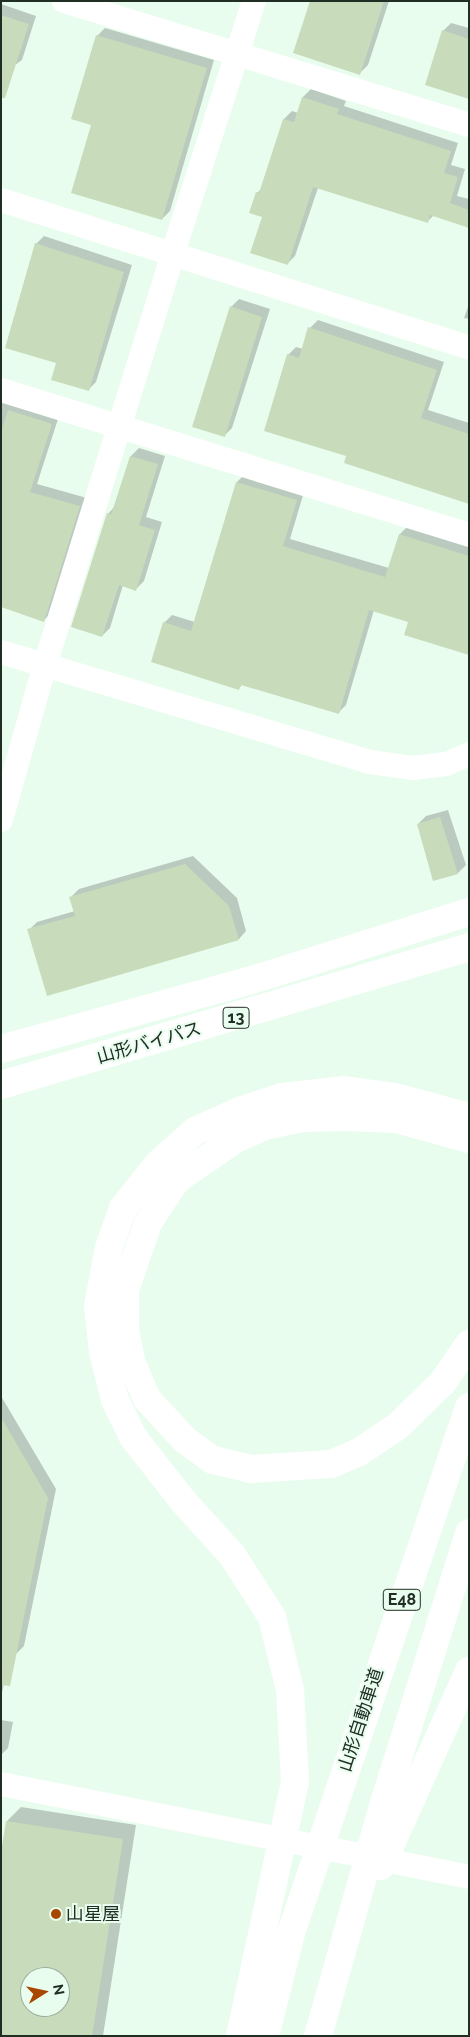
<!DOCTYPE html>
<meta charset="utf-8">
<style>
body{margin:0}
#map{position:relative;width:470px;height:2037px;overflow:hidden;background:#e9fdee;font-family:Raleway,"Noto Sans JP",sans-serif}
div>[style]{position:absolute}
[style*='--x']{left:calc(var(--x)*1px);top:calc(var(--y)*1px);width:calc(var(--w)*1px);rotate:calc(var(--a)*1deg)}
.shadow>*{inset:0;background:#0003}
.building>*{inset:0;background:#c8dcbb}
.minor>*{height:24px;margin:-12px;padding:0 12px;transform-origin:12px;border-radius:12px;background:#fff}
.trunk>*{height:28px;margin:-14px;padding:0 14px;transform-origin:14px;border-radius:14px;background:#fff}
.motorway>*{height:28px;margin:-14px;padding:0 14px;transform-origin:14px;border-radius:14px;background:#fff}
.dots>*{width:14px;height:14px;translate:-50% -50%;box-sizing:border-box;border:2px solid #e9fdee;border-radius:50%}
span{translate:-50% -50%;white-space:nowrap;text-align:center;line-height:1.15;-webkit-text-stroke:4px #e9fdee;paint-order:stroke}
.shield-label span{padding:1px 4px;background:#e9fdee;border:1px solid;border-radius:4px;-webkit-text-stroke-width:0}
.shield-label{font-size:16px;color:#212e24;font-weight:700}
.street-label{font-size:18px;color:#212e24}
.poi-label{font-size:18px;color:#212e24}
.left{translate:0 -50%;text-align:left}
.frame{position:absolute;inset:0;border:2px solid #212e24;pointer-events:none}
.north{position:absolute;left:20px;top:1967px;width:50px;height:50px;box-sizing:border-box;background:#e9fdee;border:1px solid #99aa9d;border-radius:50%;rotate:80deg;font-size:14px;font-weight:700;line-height:20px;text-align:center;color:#212e24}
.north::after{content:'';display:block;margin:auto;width:18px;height:22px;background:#a84700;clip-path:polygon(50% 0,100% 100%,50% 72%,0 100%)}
</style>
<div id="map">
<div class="shadow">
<div style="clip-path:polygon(311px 1px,389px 1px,368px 65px,360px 73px)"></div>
<div style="clip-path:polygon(1px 4px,36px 16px,22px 60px,12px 67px,1px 101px)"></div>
<div style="clip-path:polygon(451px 23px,469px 28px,469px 98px,443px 31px)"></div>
<div style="clip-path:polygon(105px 28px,214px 60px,170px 211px,162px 219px,92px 124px,97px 36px)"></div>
<div style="clip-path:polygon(311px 89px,346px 101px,344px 106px,458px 143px,451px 165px,465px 169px,457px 196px,469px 199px,469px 226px,434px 215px,427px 222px,318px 188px,295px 256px,287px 264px,264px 216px,257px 193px,262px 188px,284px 119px,292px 111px,298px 113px,303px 97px)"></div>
<div style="clip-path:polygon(44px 236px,132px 265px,96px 382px,88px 390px,58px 362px,36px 244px)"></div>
<div style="clip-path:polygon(239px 299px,270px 309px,232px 428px,224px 436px,231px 307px)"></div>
<div style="clip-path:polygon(469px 304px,469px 319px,464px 318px)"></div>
<div style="clip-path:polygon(318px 320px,444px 362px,428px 410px,469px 423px,469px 503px,348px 456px,288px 355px,296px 347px,303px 349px,310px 328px)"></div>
<div style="clip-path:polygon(1px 397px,59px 416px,37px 484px,87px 498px,52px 612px,44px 620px,1px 606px)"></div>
<div style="clip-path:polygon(139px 448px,165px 456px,146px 517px,162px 522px,144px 581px,136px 589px,123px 585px,110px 628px,102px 636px,108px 514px,115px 506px,131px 456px)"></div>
<div style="clip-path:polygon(245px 474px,304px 492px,290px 539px,389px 568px,400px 534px,408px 526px,469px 546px,469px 654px,410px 621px,374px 610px,346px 705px,338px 713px,243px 684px,239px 688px,164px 623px,172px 615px,195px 622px,237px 482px)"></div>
<div style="clip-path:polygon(448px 810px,466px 865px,458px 873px,433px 879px,418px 824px,426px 816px)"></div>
<div style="clip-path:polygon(193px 856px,237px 898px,246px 931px,239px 939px,29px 930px,37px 922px,75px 911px,71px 897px,79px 889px)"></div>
<div style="clip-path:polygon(1px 1396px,56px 1489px,24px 1646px,16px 1654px,10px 1653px,1px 1698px)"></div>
<div style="clip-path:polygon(1px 1720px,13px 1722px,8px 1748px,1px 1755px)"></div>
<div style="clip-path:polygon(evenodd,21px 1807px,136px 1825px,103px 2036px,1px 2036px,7px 1821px,21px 1807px,30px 1977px,60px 1977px,60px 2007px,30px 2007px,30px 1977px)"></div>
</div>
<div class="building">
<div style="clip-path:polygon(310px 1px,384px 1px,360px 75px,293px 53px)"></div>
<div style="clip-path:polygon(1px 15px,29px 24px,5px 98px,1px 98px)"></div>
<div style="clip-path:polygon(442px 30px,469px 39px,469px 99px,425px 85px)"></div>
<div style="clip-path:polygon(96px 35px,207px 68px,162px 220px,71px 193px,91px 125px,71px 119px)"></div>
<div style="clip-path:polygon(302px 97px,339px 109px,337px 114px,451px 151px,444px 173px,458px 177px,450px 203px,469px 210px,469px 228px,430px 215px,428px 223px,313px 187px,288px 265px,250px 253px,262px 217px,249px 213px,256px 192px,259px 193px,283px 119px,294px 122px)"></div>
<div style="clip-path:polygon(35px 243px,124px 272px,89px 391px,51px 380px,56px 363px,5px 348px)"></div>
<div style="clip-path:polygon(230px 306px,262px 317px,225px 437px,192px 427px)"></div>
<div style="clip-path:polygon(308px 327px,437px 370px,421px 418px,469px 434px,469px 504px,344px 463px,346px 456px,264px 431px,287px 354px,299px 358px)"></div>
<div style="clip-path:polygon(8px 410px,52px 424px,30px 492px,80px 506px,44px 622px,1px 607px,1px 432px)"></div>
<div style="clip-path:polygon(130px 456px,158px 464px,139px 525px,155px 530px,136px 591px,119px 585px,102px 637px,71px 627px,107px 513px,111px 515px)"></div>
<div style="clip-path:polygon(236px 482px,297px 500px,283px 546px,385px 577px,399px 534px,469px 556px,469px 655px,404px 635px,408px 622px,369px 610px,339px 714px,241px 685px,239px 690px,151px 662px,163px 622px,191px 631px)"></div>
<div style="clip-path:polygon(440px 817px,458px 874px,433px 881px,417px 824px)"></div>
<div style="clip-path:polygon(185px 864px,229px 906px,239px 940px,47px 996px,27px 929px,75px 916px,69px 897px)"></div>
<div style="clip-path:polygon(1px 1417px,48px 1498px,10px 1686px,1px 1685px)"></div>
<div style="clip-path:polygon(evenodd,6px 1821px,123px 1839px,92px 2036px,1px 2036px,1px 1852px,6px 1821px,30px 1977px,60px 1977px,60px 2007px,30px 2007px,30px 1977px)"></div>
</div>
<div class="minor">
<div style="--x:64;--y:1;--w:424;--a:17"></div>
<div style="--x:1;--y:200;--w:491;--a:17.5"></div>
<div style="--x:1;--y:390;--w:490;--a:17.2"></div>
<div style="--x:1;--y:652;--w:385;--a:16.6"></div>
<div style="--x:370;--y:762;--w:43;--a:7.9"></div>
<div style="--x:413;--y:768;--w:33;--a:-7"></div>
<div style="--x:446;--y:764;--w:25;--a:-23"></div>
<div style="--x:1;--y:820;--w:161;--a:-74.2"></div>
<div style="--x:45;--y:665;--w:431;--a:-72.7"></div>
<div style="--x:173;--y:253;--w:265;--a:-72.2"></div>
<div style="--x:1;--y:1784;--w:477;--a:11.2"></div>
</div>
<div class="trunk">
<div style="--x:1;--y:1049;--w:260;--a:-15.4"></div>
<div style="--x:252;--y:980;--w:227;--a:-17.4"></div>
<div style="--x:1;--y:1085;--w:488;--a:-16.4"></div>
</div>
<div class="motorway">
<div style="--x:469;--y:1139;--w:75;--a:-164.5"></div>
<div style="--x:397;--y:1119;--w:51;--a:-177.8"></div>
<div style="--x:346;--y:1117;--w:44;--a:178.7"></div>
<div style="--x:302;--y:1118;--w:38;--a:168"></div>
<div style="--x:265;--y:1126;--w:34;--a:156"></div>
<div style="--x:234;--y:1140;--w:70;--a:145.4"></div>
<div style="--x:176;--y:1180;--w:51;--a:123.1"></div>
<div style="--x:148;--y:1223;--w:71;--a:108.9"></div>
<div style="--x:125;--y:1290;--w:40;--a:90"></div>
<div style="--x:125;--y:1330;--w:32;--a:79"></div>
<div style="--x:131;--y:1361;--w:41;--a:67.2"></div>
<div style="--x:147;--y:1399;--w:56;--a:47.2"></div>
<div style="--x:185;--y:1440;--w:34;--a:36"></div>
<div style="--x:213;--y:1460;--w:39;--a:13"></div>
<div style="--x:251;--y:1469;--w:80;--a:-3.6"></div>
<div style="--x:331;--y:1464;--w:30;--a:-23"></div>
<div style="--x:359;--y:1452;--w:47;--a:-33.7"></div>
<div style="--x:398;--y:1426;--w:63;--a:-44.4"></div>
<div style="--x:443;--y:1382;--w:46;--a:-55.6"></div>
<div style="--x:381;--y:1866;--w:214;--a:-65.7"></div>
<div style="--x:240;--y:2036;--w:261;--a:-77.8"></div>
<div style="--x:295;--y:1781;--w:91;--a:-93.1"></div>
<div style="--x:290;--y:1690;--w:75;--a:-103.9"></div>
<div style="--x:272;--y:1617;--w:74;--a:-122.8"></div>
<div style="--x:232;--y:1555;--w:73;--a:-132.2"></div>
<div style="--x:183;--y:1501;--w:81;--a:-128"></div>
<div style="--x:133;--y:1437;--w:41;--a:-115.9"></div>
<div style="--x:115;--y:1400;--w:49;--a:-104"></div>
<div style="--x:103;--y:1352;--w:46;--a:-96.2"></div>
<div style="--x:98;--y:1306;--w:59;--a:-79.3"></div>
<div style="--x:109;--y:1248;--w:42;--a:-70.7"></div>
<div style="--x:123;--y:1208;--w:56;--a:-51.5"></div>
<div style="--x:158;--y:1164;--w:50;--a:-41.7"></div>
<div style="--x:195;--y:1131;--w:48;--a:-24.4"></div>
<div style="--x:239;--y:1111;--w:45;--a:-18"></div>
<div style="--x:282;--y:1097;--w:62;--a:-6.4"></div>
<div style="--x:344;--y:1090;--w:51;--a:7.8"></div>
<div style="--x:395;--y:1097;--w:77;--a:15.1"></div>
<div style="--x:265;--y:2036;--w:106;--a:-75.8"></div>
<div style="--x:291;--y:1933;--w:555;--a:-71.3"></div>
<div style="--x:318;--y:2036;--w:242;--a:-74.2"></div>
<div style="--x:384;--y:1803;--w:283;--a:-72.5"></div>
</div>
<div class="dots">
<div style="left:56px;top:1914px;background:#a84700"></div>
</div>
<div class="shield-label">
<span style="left:236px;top:1018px">13</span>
<span style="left:402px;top:1600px">E48</span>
</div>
<div class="street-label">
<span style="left:149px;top:1043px;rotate:-16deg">山形バイパス</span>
<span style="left:361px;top:1720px;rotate:-72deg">山形自動車道</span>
</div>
<div class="poi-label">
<span class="left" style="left:66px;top:1914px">山星屋</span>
</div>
<div class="frame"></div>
<div class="north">N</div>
</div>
